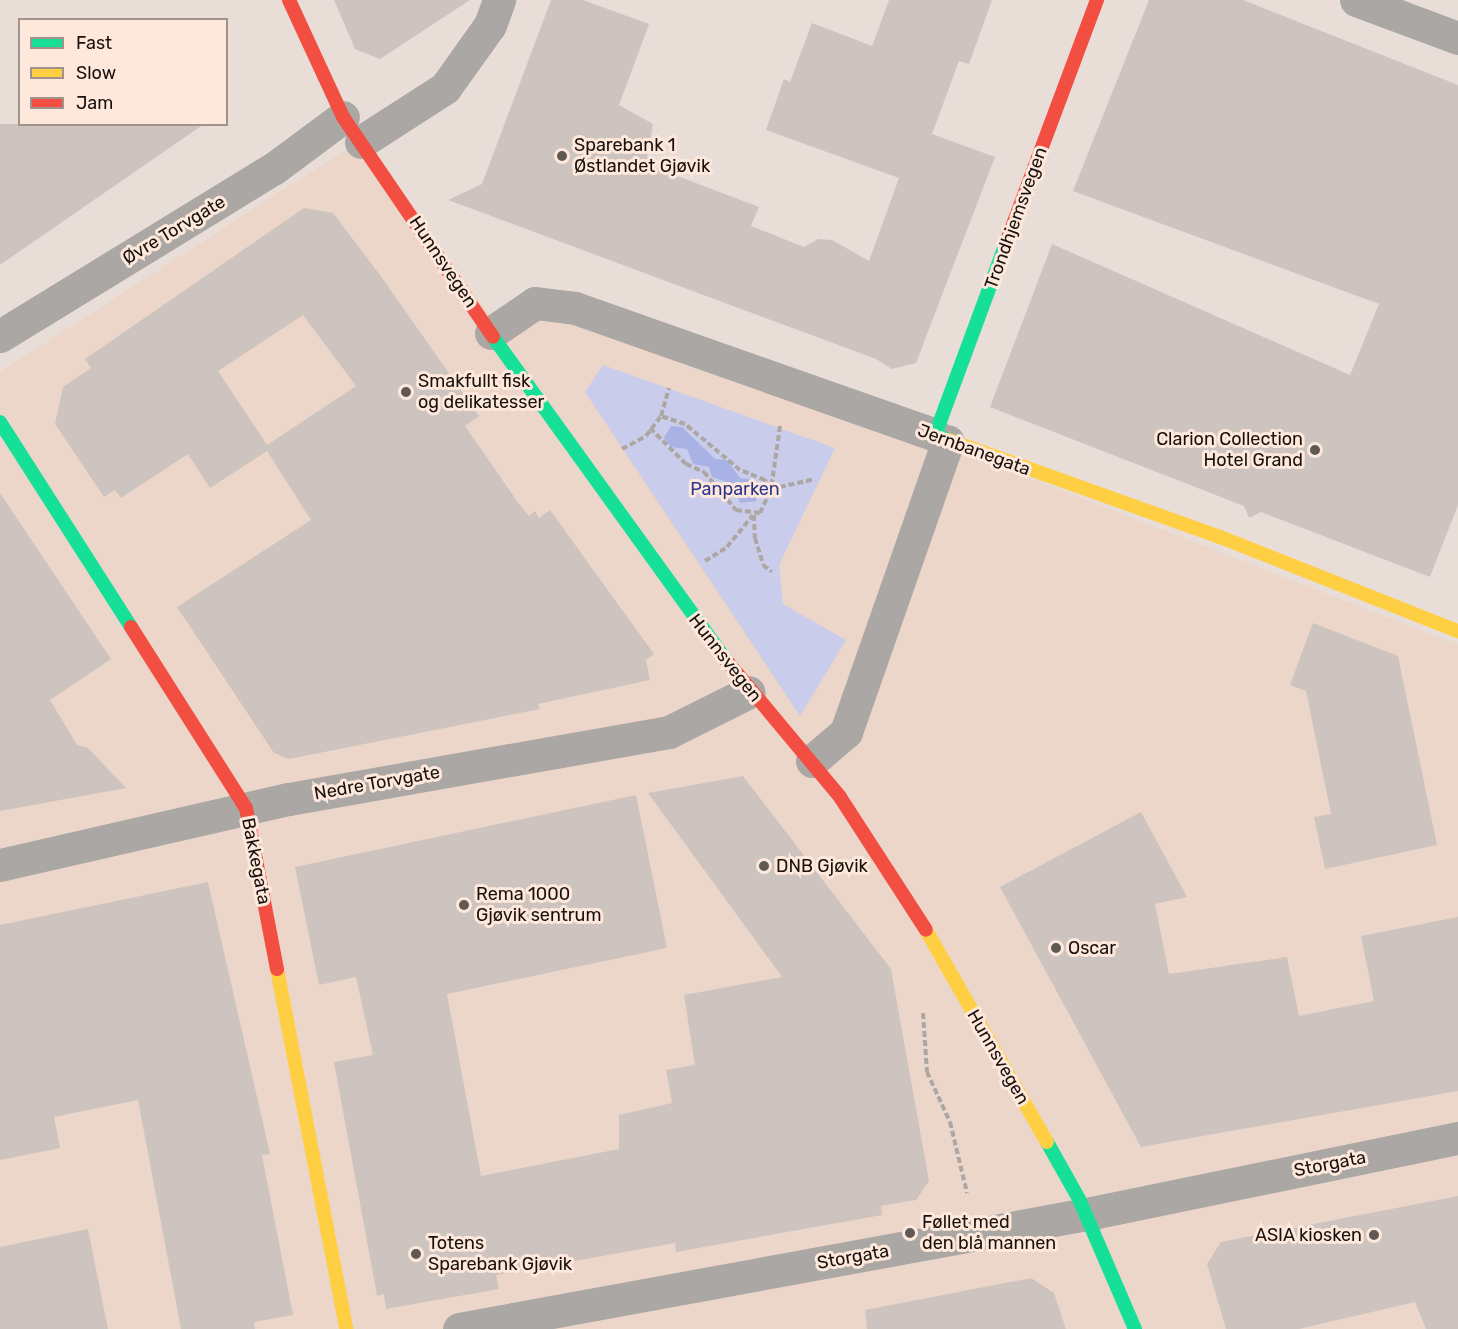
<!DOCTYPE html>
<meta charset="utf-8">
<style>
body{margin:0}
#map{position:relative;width:1458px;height:1329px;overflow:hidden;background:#e9ddd7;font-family:Rubik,sans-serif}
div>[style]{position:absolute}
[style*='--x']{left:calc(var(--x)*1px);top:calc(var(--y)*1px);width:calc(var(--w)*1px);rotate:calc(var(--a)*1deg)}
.built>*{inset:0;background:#ecd6ca}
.green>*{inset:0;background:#c9cceb}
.water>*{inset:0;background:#a9b2e4}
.building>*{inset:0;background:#cdc4bf}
.path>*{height:4px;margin-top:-2px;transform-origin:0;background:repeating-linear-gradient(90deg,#ada7a4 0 6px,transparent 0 9px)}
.street>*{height:33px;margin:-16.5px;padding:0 16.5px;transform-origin:16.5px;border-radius:16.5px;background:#aba7a4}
.fast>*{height:14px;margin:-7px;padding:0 7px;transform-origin:7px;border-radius:7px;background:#16e098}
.slow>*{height:14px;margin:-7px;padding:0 7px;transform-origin:7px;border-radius:7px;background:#ffcf43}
.jam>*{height:14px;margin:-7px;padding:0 7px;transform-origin:7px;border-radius:7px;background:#f24e42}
.dots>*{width:16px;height:16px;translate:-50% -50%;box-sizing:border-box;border:3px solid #fee8dc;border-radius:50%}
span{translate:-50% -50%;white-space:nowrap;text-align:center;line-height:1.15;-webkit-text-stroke:6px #fee8dc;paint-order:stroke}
.poi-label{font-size:18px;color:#17100c}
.left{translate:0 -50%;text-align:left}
.right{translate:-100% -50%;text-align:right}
.street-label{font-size:18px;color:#17100c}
.park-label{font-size:18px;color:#2b368b}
.legend{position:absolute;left:18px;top:18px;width:210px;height:108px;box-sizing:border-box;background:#fee8dc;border:2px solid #a29289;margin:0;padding:8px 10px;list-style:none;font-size:18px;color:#17100c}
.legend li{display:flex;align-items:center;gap:12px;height:30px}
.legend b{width:30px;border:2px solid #a29289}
</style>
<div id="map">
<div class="built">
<div style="clip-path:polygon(359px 141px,493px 318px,542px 288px,1458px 645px,1458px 1329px,0 1329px,0 372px)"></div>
</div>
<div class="green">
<div style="clip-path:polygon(603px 365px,835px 448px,779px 565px,783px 604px,846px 640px,800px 716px,585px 392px)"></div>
</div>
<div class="water">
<div style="clip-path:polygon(671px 426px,682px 427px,715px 459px,727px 460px,740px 478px,756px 480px,756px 501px,740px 503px,734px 485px,712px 477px,709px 467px,693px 464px,687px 449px,671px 447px,664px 438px)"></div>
</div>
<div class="building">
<div style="clip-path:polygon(334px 0,470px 0,380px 59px,355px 49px)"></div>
<div style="clip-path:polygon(551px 0,583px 0,649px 24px,619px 105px,653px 124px,646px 164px,759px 207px,751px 226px,804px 247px,818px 239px,832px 240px,869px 261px,899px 178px,766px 130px,784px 79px,790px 82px,812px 23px,872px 46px,889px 0,992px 0,969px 64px,959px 61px,932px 134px,995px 157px,916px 363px,892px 369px,876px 359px,448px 200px,482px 184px)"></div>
<div style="clip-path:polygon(1149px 0,1243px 0,1458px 85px,1458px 505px,1430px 577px,1261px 512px,1249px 518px,1244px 506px,990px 407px,1052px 244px,1350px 375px,1379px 304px,1073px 191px)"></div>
<div style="clip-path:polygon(0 124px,204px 124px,0 265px)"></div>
<div style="clip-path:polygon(evenodd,304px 208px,333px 213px,380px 275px,479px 416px,465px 426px,519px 504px,529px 516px,535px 511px,539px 518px,550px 510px,654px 654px,646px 660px,650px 680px,538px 704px,540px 709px,289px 759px,274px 753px,177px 607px,311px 520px,267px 451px,210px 488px,188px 454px,121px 498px,115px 490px,104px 497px,55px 424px,63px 387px,91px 368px,85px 359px,304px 208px,303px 315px,356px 386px,267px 445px,218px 371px,303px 315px)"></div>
<div style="clip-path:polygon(0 493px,111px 659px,50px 700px,77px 745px,88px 748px,126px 788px,0 811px)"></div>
<div style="clip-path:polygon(1313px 623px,1398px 656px,1437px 845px,1325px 869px,1314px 817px,1331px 814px,1306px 691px,1290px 685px)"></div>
<div style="clip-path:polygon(743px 776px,891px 969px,929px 1181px,916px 1200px,881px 1206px,882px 1215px,676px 1252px,675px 1243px,496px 1275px,499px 1289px,386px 1309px,384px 1294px,377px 1296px,334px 1062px,373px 1055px,356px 977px,319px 985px,295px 867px,636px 795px,667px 948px,447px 994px,481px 1176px,619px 1149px,619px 1115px,672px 1103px,666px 1070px,695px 1065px,684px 995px,782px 977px,648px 793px)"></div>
<div style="clip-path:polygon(1141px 812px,1187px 897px,1155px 904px,1169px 974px,1287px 957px,1299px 1016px,1374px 1001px,1361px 936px,1458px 917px,1458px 1091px,1141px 1147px,1000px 887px)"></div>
<div style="clip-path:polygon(208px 882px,270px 1154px,262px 1155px,293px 1315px,254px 1322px,255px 1329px,181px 1329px,138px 1100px,54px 1117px,60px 1148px,0 1160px,0 925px)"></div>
<div style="clip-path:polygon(1458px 1196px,1458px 1329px,1426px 1329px,1415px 1302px,1299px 1329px,1226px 1329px,1207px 1264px,1221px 1242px)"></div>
<div style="clip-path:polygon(88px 1229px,108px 1329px,0 1329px,0 1247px)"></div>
<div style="clip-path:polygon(1031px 1278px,1054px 1293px,1066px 1329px,867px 1329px,865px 1310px)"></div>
</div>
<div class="path">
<div style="--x:780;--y:426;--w:64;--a:98.1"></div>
<div style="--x:771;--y:489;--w:45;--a:-12.8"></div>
<div style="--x:650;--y:428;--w:51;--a:45"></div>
<div style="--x:686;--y:464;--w:20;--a:24"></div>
<div style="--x:704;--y:472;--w:50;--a:49.9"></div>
<div style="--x:736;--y:510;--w:24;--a:7"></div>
<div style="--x:760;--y:513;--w:26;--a:-65"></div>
<div style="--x:771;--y:489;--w:11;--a:-124"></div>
<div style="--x:765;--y:480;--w:27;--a:-158"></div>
<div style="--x:740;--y:470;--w:72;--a:-140.1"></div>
<div style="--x:685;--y:424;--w:25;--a:-162"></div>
<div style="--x:622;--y:449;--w:27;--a:-28"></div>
<div style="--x:646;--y:436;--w:25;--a:-53"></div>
<div style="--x:661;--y:416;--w:29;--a:-74"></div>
<div style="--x:754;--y:515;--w:23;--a:88"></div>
<div style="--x:755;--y:538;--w:28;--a:73"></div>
<div style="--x:763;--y:565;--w:11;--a:38"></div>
<div style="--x:705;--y:561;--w:26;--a:-32"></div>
<div style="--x:727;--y:547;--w:41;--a:-50.9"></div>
<div style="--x:923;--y:1013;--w:59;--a:86.1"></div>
<div style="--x:927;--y:1072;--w:55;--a:65.3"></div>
<div style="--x:950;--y:1122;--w:73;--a:76.5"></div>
</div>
<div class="street">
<div style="--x:1356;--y:0;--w:109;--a:20.4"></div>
<div style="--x:361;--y:142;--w:100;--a:-32.7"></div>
<div style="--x:445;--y:88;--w:77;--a:-54.5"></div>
<div style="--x:490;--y:25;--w:27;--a:-70"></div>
<div style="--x:491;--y:333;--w:53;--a:-34.3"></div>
<div style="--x:535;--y:303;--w:40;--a:7.1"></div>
<div style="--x:575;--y:308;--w:382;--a:19.4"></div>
<div style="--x:0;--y:336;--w:320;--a:-31.5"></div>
<div style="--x:273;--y:169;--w:87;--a:-36.6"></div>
<div style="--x:812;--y:761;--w:45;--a:-40.5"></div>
<div style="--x:846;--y:732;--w:308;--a:-70.7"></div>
<div style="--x:0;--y:865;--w:296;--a:-12.9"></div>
<div style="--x:289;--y:799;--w:386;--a:-10"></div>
<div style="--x:669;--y:732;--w:89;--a:-26.6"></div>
<div style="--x:459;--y:1329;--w:638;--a:-10.38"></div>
<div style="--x:1087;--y:1214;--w:379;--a:-11.6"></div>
</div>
<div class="fast">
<div style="--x:493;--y:337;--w:398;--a:54.2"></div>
<div style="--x:0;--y:422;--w:243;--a:57.4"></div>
<div style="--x:949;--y:440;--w:15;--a:-160"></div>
<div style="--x:935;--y:435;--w:210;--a:-69.7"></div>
<div style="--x:1047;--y:1142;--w:65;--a:60.7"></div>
<div style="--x:1079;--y:1199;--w:142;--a:66.7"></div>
</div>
<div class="slow">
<div style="--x:949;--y:440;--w:288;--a:19.7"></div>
<div style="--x:1220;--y:537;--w:256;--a:21.6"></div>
<div style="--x:926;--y:930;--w:244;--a:60.3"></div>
<div style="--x:277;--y:969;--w:367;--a:79.1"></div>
</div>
<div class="jam">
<div style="--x:289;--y:0;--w:129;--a:65.2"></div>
<div style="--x:343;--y:117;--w:266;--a:55.7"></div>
<div style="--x:1008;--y:238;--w:254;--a:-69.5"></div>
<div style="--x:131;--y:627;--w:214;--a:57.6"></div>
<div style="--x:246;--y:808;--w:164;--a:79.1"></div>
<div style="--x:726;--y:660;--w:178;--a:50.2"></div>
<div style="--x:840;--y:797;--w:158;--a:57.1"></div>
</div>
<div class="dots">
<div style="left:562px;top:156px;background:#605853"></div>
<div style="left:406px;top:392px;background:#605853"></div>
<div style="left:1315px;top:450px;background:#605853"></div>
<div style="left:764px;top:866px;background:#605853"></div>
<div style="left:464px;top:905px;background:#605853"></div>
<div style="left:1056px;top:948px;background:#605853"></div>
<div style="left:910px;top:1233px;background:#605853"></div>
<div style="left:1374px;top:1235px;background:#605853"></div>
<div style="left:416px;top:1254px;background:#605853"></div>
</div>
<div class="poi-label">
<span class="left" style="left:574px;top:156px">Sparebank 1<br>Østlandet Gjøvik</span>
<span class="left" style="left:418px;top:392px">Smakfullt fisk<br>og delikatesser</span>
<span class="right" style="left:1303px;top:450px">Clarion Collection<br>Hotel Grand</span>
<span class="left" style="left:776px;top:866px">DNB Gjøvik</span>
<span class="left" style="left:476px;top:905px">Rema 1000<br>Gjøvik sentrum</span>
<span class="left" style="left:1068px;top:948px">Oscar</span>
<span class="left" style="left:922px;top:1233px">Føllet med<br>den blå mannen</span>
<span class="right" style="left:1362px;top:1235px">ASIA kiosken</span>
<span class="left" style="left:428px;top:1254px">Totens<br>Sparebank Gjøvik</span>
</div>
<div class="street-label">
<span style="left:1016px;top:218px;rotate:-70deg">Trondhjemsvegen</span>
<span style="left:174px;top:230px;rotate:-31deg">Øvre Torvgate</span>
<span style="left:443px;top:262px;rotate:56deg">Hunnsvegen</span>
<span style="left:974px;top:450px;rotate:20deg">Jernbanegata</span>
<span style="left:725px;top:658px;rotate:52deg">Hunnsvegen</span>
<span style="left:377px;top:783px;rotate:-10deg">Nedre Torvgate</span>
<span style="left:256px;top:861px;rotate:79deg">Bakkegata</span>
<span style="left:998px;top:1057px;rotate:60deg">Hunnsvegen</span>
<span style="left:1330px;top:1164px;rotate:-11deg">Storgata</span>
<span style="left:853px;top:1257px;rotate:-10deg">Storgata</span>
</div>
<div class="park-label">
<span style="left:735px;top:489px">Panparken</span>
</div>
<ul class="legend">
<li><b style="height:8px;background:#16e098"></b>Fast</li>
<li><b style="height:8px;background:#ffcf43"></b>Slow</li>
<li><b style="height:8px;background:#f24e42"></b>Jam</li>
</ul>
</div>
